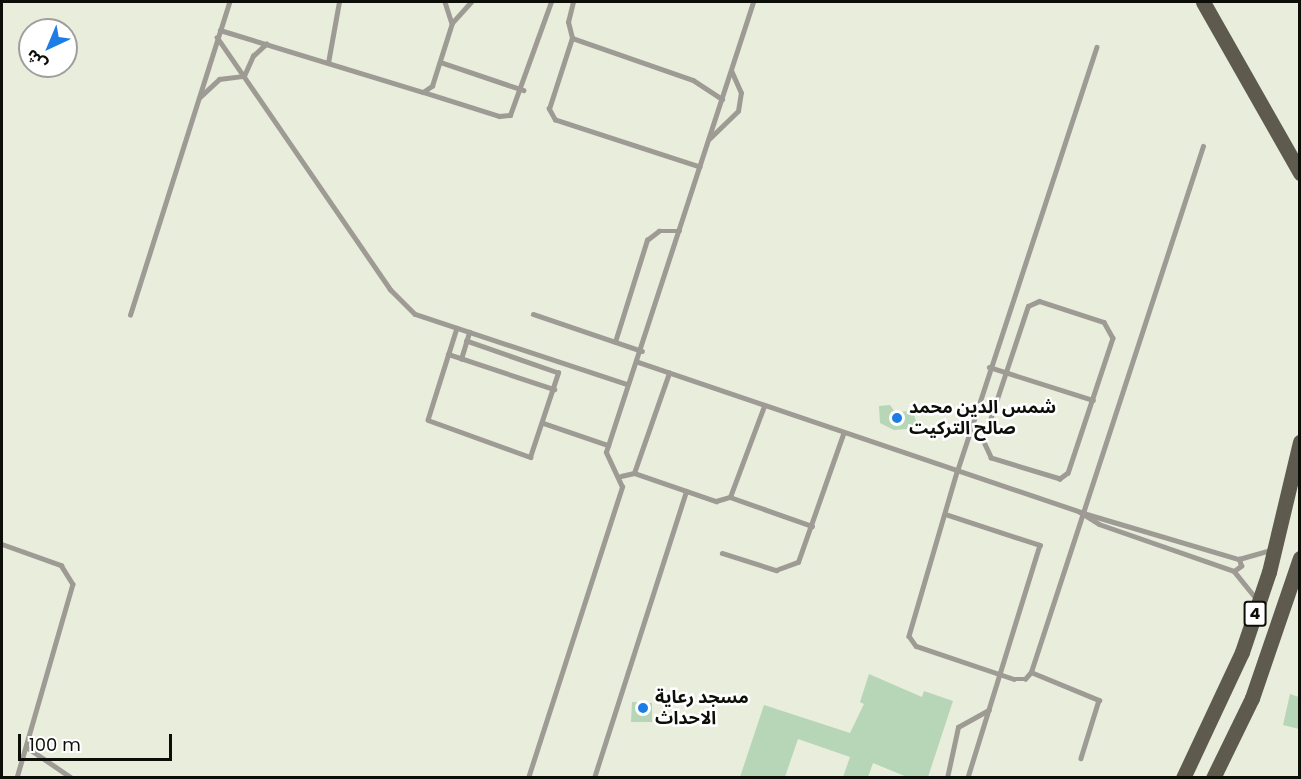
<!DOCTYPE html>
<meta charset="utf-8">
<style>
body{margin:0}
#map{position:relative;width:1301px;height:779px;overflow:hidden;background:#e9eddc;font-family:Poppins,"Noto Sans Arabic",sans-serif}
div>[style]{position:absolute}
[style*='--x']{left:calc(var(--x)*1px);top:calc(var(--y)*1px);width:calc(var(--w)*1px);rotate:calc(var(--a)*1deg)}
.building>*{inset:0;background:#b7d5b7}
.lane>*{height:4.5px;margin:-2.25px;padding:0 2.25px;transform-origin:2.25px;border-radius:2.25px;background:#9e9b94}
.primary>*{height:15px;margin:-7.5px;padding:0 7.5px;transform-origin:7.5px;border-radius:7.5px;background:#5e5a4d}
.dots>*{width:16px;height:16px;translate:-50% -50%;box-sizing:border-box;border:3px solid #fff;border-radius:50%}
span{translate:-50% -50%;white-space:nowrap;text-align:center;line-height:1.15;-webkit-text-stroke:5px #fff;paint-order:stroke}
.shield-label span{padding:2px 4px;background:#fff;border:2px solid;border-radius:4px;-webkit-text-stroke-width:0}
.shield-label{font-size:16px;color:#0d0e08;font-weight:700}
.poi-label{font-size:18px;color:#0d0e08;font-weight:700}
.left{translate:0 -50%;text-align:left}
.frame{position:absolute;inset:0;border:3px solid #0d0e08;pointer-events:none}
.north{position:absolute;left:18px;top:18px;width:60px;height:60px;box-sizing:border-box;background:#fff;border:2px solid #9e9f9c;border-radius:50%;rotate:224deg;font-size:16px;font-weight:700;line-height:24px;text-align:center;color:#0d0e08}
.north::after{content:'';display:block;margin:auto;width:21px;height:27px;background:#1d7de6;clip-path:polygon(50% 0,100% 100%,50% 72%,0 100%)}
.scale{position:absolute;left:18px;top:734px;width:154px;height:27px;box-sizing:border-box;border:3px solid #0d0e08;border-top:0;padding-left:8px;font-size:18px;line-height:21px;white-space:nowrap;color:#0d0e08;-webkit-text-stroke:4px #fff;paint-order:stroke}
</style>
<div id="map">
<div class="building">
<div style="clip-path:polygon(890px 405px,895px 412px,913px 411px,918px 428px,894px 430px,880px 423px,879px 406px)"></div>
<div style="clip-path:polygon(869px 674px,922px 697px,924px 691px,953px 701px,928px 777px,907px 777px,873px 763px,868px 777px,843px 777px,850px 757px,798px 739px,785px 777px,740px 777px,764px 705px,850px 733px,864px 704px,860px 702px)"></div>
<div style="clip-path:polygon(1290px 694px,1299px 697px,1299px 729px,1283px 725px)"></div>
<div style="clip-path:polygon(632px 702px,652px 703px,652px 722px,631px 722px)"></div>
</div>
<div class="lane">
<div style="--x:445;--y:2;--w:22;--a:72"></div>
<div style="--x:220;--y:30;--w:212;--a:17"></div>
<div style="--x:423;--y:92;--w:11;--a:-34"></div>
<div style="--x:432;--y:86;--w:66;--a:-72.4"></div>
<div style="--x:452;--y:23;--w:28;--a:-48"></div>
<div style="--x:217;--y:37;--w:306;--a:55.5"></div>
<div style="--x:390;--y:289;--w:35;--a:45"></div>
<div style="--x:415;--y:314;--w:223;--a:18.3"></div>
<div style="--x:572;--y:38;--w:16;--a:-104"></div>
<div style="--x:568;--y:22;--w:21;--a:-76"></div>
<div style="--x:1097;--y:47;--w:447;--a:108.2"></div>
<div style="--x:957;--y:472;--w:171;--a:106.3"></div>
<div style="--x:909;--y:636;--w:12;--a:55"></div>
<div style="--x:916;--y:646;--w:103;--a:18.6"></div>
<div style="--x:1014;--y:679;--w:11;--a:0"></div>
<div style="--x:1025;--y:679;--w:9;--a:-49"></div>
<div style="--x:1031;--y:672;--w:553;--a:-71.89"></div>
<div style="--x:440;--y:62;--w:88;--a:18.6"></div>
<div style="--x:328;--y:63;--w:62;--a:-79.8"></div>
<div style="--x:423;--y:92;--w:80;--a:17.5"></div>
<div style="--x:499;--y:116;--w:11;--a:-5"></div>
<div style="--x:510;--y:115;--w:120;--a:-70.1"></div>
<div style="--x:200;--y:97;--w:26;--a:-43"></div>
<div style="--x:219;--y:79;--w:25;--a:-7"></div>
<div style="--x:244;--y:76;--w:22;--a:-66"></div>
<div style="--x:253;--y:56;--w:18;--a:-43"></div>
<div style="--x:709;--y:139;--w:40;--a:-44"></div>
<div style="--x:738;--y:111;--w:18;--a:-81"></div>
<div style="--x:741;--y:93;--w:24;--a:-114"></div>
<div style="--x:700;--y:167;--w:152;--a:-162"></div>
<div style="--x:555;--y:120;--w:13;--a:-119"></div>
<div style="--x:549;--y:109;--w:75;--a:-72.1"></div>
<div style="--x:572;--y:38;--w:128;--a:19.1"></div>
<div style="--x:693;--y:80;--w:35;--a:33"></div>
<div style="--x:1039;--y:301;--w:68;--a:17.9"></div>
<div style="--x:1104;--y:322;--w:18;--a:61"></div>
<div style="--x:1113;--y:338;--w:142;--a:108.4"></div>
<div style="--x:1068;--y:473;--w:10;--a:143"></div>
<div style="--x:1060;--y:479;--w:72;--a:-163.1"></div>
<div style="--x:991;--y:458;--w:19;--a:-115"></div>
<div style="--x:983;--y:441;--w:142;--a:-71.6"></div>
<div style="--x:1028;--y:306;--w:12;--a:-24"></div>
<div style="--x:533;--y:314;--w:115;--a:18.7"></div>
<div style="--x:130;--y:315;--w:328;--a:-72.4"></div>
<div style="--x:457;--y:328;--w:96;--a:107.5"></div>
<div style="--x:428;--y:420;--w:109;--a:19.9"></div>
<div style="--x:530;--y:457;--w:89;--a:-71.6"></div>
<div style="--x:558;--y:373;--w:97;--a:-160.8"></div>
<div style="--x:615;--y:342;--w:107;--a:-72.6"></div>
<div style="--x:647;--y:240;--w:15;--a:-37"></div>
<div style="--x:659;--y:231;--w:21;--a:0"></div>
<div style="--x:448;--y:354;--w:112;--a:18.3"></div>
<div style="--x:461;--y:359;--w:28;--a:-73"></div>
<div style="--x:638;--y:362;--w:467;--a:18.7"></div>
<div style="--x:1080;--y:512;--w:166;--a:16.5"></div>
<div style="--x:1239;--y:559;--w:32;--a:-16"></div>
<div style="--x:989;--y:367;--w:109;--a:17.6"></div>
<div style="--x:543;--y:423;--w:69;--a:18.7"></div>
<div style="--x:634;--y:473;--w:106;--a:-70.7"></div>
<div style="--x:621;--y:476;--w:13;--a:-13"></div>
<div style="--x:634;--y:473;--w:87;--a:18.9"></div>
<div style="--x:716;--y:501;--w:15;--a:-16"></div>
<div style="--x:730;--y:497;--w:87;--a:19.5"></div>
<div style="--x:730;--y:497;--w:97;--a:-69.5"></div>
<div style="--x:1080;--y:512;--w:22;--a:32"></div>
<div style="--x:1099;--y:524;--w:143;--a:19.2"></div>
<div style="--x:1234;--y:571;--w:35;--a:51"></div>
<div style="--x:945;--y:514;--w:100;--a:18.1"></div>
<div style="--x:1040;--y:545;--w:244;--a:107.2"></div>
<div style="--x:2;--y:544;--w:63;--a:19.6"></div>
<div style="--x:61;--y:565;--w:22;--a:58"></div>
<div style="--x:73;--y:584;--w:202;--a:106.1"></div>
<div style="--x:722;--y:553;--w:57;--a:17.5"></div>
<div style="--x:776;--y:570;--w:23;--a:-20"></div>
<div style="--x:798;--y:562;--w:136;--a:-70.6"></div>
<div style="--x:1234;--y:571;--w:9;--a:-36"></div>
<div style="--x:1241;--y:566;--w:7;--a:-106"></div>
<div style="--x:1031;--y:672;--w:74;--a:22.4"></div>
<div style="--x:1099;--y:700;--w:61;--a:107.2"></div>
<div style="--x:28;--y:748;--w:53;--a:34.3"></div>
<div style="--x:528;--y:778;--w:306;--a:-72.1"></div>
<div style="--x:622;--y:487;--w:38;--a:-115"></div>
<div style="--x:606;--y:452;--w:473;--a:-71.9"></div>
<div style="--x:594;--y:778;--w:301;--a:-72.2"></div>
<div style="--x:947;--y:778;--w:52;--a:-77.8"></div>
<div style="--x:958;--y:727;--w:35;--a:-29"></div>
</div>
<div class="primary">
<div style="--x:1203;--y:2;--w:197;--a:60.4"></div>
<div style="--x:1183;--y:778;--w:139;--a:-64.9"></div>
<div style="--x:1242;--y:652;--w:84;--a:-71.4"></div>
<div style="--x:1269;--y:572;--w:134;--a:-76.6"></div>
<div style="--x:1213;--y:778;--w:89;--a:-64"></div>
<div style="--x:1252;--y:698;--w:148;--a:-71.1"></div>
</div>
<div class="dots">
<div style="left:897px;top:418px;background:#1d7de6"></div>
<div style="left:643px;top:708px;background:#1d7de6"></div>
</div>
<div class="shield-label">
<span style="left:1255px;top:614px">4</span>
</div>
<div class="poi-label">
<span class="left" style="left:909px;top:418px">شمس الدين محمد<br>صالح التركيت</span>
<span class="left" style="left:655px;top:708px">مسجد رعاية<br>الاحداث</span>
</div>
<div class="frame"></div>
<div class="north">ش</div>
<div class="scale">100 m</div>
</div>
